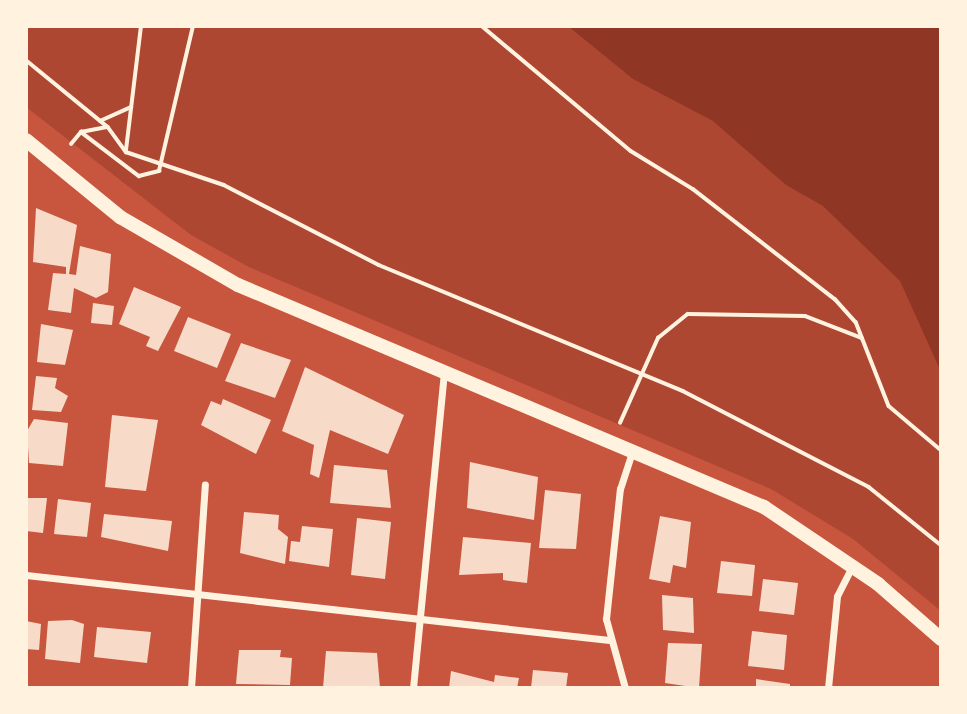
<!DOCTYPE html>
<style>
body{margin:0}
#map{position:relative;width:967px;height:714px;overflow:hidden;background:#c8553d;font-family:Poppins,sans-serif}
div>[style]{position:absolute}
[style*='--x']{left:calc(var(--x)*1px);top:calc(var(--y)*1px);width:calc(var(--w)*1px);rotate:calc(var(--a)*1deg)}
.green>*{inset:0;background:#ae4732}
.water>*{inset:0;background:#8f3625}
.building>*{inset:0;background:#f7dbc8}
.path>*{height:3.5px;margin:-1.75px;padding:0 1.75px;transform-origin:1.75px;border-radius:1.75px;background:#fff3e0}
.minor>*{height:7px;margin:-3.5px;padding:0 3.5px;transform-origin:3.5px;border-radius:3.5px;background:#fff3e0}
.secondary>*{height:14px;margin:-7px;padding:0 7px;transform-origin:7px;border-radius:7px;background:#fff3e0}
span{translate:-50% -50%;white-space:nowrap;text-align:center;line-height:1.15;-webkit-text-stroke:5px #fff3e0;paint-order:stroke}
.frame{position:absolute;inset:0;border:28px solid #fff3e0;pointer-events:none}
</style>
<div id="map">
<div class="green">
<div style="clip-path:polygon(26px 26px,941px 26px,941px 611px,853px 539px,771px 489px,249px 267px,191px 235px,26px 107px)"></div>
</div>
<div class="water">
<div style="clip-path:polygon(568px 26px,941px 26px,941px 372px,900px 281px,823px 206px,786px 185px,713px 121px,633px 79px)"></div>
</div>
<div class="building">
<div style="clip-path:polygon(36px 208px,77px 225px,69px 274px,76px 275px,80px 246px,111px 254px,108px 292px,96px 298px,74px 288px,71px 313px,48px 310px,53px 273px,66px 274px,66px 267px,33px 262px)"></div>
<div style="clip-path:polygon(134px 287px,181px 307px,158px 351px,146px 346px,150px 337px,119px 324px)"></div>
<div style="clip-path:polygon(93px 303px,114px 306px,112px 325px,91px 323px)"></div>
<div style="clip-path:polygon(188px 317px,231px 334px,217px 368px,174px 351px)"></div>
<div style="clip-path:polygon(41px 324px,73px 330px,65px 365px,37px 362px)"></div>
<div style="clip-path:polygon(241px 343px,291px 360px,275px 398px,225px 381px)"></div>
<div style="clip-path:polygon(305px 367px,404px 415px,388px 454px,330px 430px,319px 478px,310px 474px,314px 445px,282px 431px)"></div>
<div style="clip-path:polygon(36px 376px,57px 378px,55px 388px,68px 396px,61px 412px,32px 410px)"></div>
<div style="clip-path:polygon(223px 399px,271px 420px,256px 454px,201px 425px,211px 401px,221px 405px)"></div>
<div style="clip-path:polygon(112px 415px,158px 420px,146px 491px,105px 487px)"></div>
<div style="clip-path:polygon(34px 419px,68px 423px,63px 466px,29px 463px,27px 431px)"></div>
<div style="clip-path:polygon(470px 462px,538px 477px,534px 520px,467px 508px)"></div>
<div style="clip-path:polygon(334px 465px,387px 470px,391px 508px,330px 503px)"></div>
<div style="clip-path:polygon(545px 490px,581px 494px,576px 549px,539px 548px)"></div>
<div style="clip-path:polygon(26px 498px,47px 498px,43px 533px,26px 531px)"></div>
<div style="clip-path:polygon(58px 499px,91px 503px,87px 537px,54px 534px)"></div>
<div style="clip-path:polygon(244px 512px,279px 515px,278px 529px,288px 537px,285px 564px,240px 553px)"></div>
<div style="clip-path:polygon(104px 514px,172px 521px,168px 551px,101px 537px)"></div>
<div style="clip-path:polygon(660px 516px,691px 522px,686px 568px,673px 565px,670px 583px,649px 579px)"></div>
<div style="clip-path:polygon(357px 518px,391px 522px,385px 579px,351px 575px)"></div>
<div style="clip-path:polygon(302px 526px,333px 529px,329px 567px,289px 561px,291px 541px,300px 542px)"></div>
<div style="clip-path:polygon(463px 537px,531px 543px,527px 583px,503px 580px,503px 573px,459px 575px)"></div>
<div style="clip-path:polygon(721px 561px,755px 565px,752px 596px,717px 593px)"></div>
<div style="clip-path:polygon(763px 579px,798px 583px,794px 615px,759px 611px)"></div>
<div style="clip-path:polygon(662px 595px,693px 598px,694px 633px,663px 630px)"></div>
<div style="clip-path:polygon(72px 620px,84px 624px,80px 663px,45px 659px,48px 621px)"></div>
<div style="clip-path:polygon(26px 621px,41px 624px,39px 650px,26px 649px)"></div>
<div style="clip-path:polygon(97px 627px,151px 632px,147px 663px,94px 657px)"></div>
<div style="clip-path:polygon(752px 631px,787px 635px,784px 670px,748px 666px)"></div>
<div style="clip-path:polygon(668px 643px,702px 644px,699px 688px,665px 683px)"></div>
<div style="clip-path:polygon(239px 650px,281px 650px,280px 657px,292px 658px,290px 685px,236px 684px)"></div>
<div style="clip-path:polygon(326px 651px,377px 653px,380px 688px,323px 688px)"></div>
<div style="clip-path:polygon(533px 670px,568px 673px,566px 688px,531px 688px)"></div>
<div style="clip-path:polygon(451px 671px,494px 682px,495px 675px,519px 678px,517px 688px,449px 688px)"></div>
<div style="clip-path:polygon(756px 679px,790px 684px,790px 688px,756px 688px)"></div>
</div>
<div class="path">
<div style="--x:482;--y:26;--w:194;--a:40"></div>
<div style="--x:631;--y:151;--w:73;--a:31.5"></div>
<div style="--x:693;--y:189;--w:180;--a:37.8"></div>
<div style="--x:835;--y:299;--w:31;--a:48"></div>
<div style="--x:856;--y:322;--w:90;--a:68.6"></div>
<div style="--x:889;--y:406;--w:68;--a:40.2"></div>
<div style="--x:26;--y:60;--w:106;--a:39.3"></div>
<div style="--x:108;--y:127;--w:31;--a:54"></div>
<div style="--x:126;--y:152;--w:103;--a:18.6"></div>
<div style="--x:224;--y:185;--w:174;--a:27.3"></div>
<div style="--x:379;--y:265;--w:329;--a:22.5"></div>
<div style="--x:683;--y:391;--w:209;--a:27.3"></div>
<div style="--x:869;--y:487;--w:92;--a:38.9"></div>
<div style="--x:100;--y:121;--w:34;--a:-24"></div>
<div style="--x:81;--y:132;--w:26;--a:-11"></div>
<div style="--x:71;--y:144;--w:16;--a:-50"></div>
<div style="--x:81;--y:132;--w:73;--a:37.2"></div>
<div style="--x:139;--y:176;--w:21;--a:-14"></div>
<div style="--x:159;--y:171;--w:149;--a:-76.8"></div>
<div style="--x:126;--y:150;--w:125;--a:-83.1"></div>
<div style="--x:620;--y:423;--w:93;--a:-65.9"></div>
<div style="--x:658;--y:338;--w:38;--a:-39"></div>
<div style="--x:688;--y:314;--w:117;--a:1"></div>
<div style="--x:805;--y:316;--w:61;--a:21.1"></div>
</div>
<div class="minor">
<div style="--x:26;--y:575;--w:587;--a:6.36"></div>
<div style="--x:191;--y:688;--w:204;--a:-86.1"></div>
<div style="--x:413;--y:688;--w:317;--a:-84.4"></div>
<div style="--x:625;--y:688;--w:72;--a:-105.4"></div>
<div style="--x:606;--y:619;--w:131;--a:-83.9"></div>
<div style="--x:620;--y:489;--w:40;--a:-72"></div>
<div style="--x:828;--y:688;--w:92;--a:-84.4"></div>
<div style="--x:837;--y:596;--w:34;--a:-63"></div>
</div>
<div class="secondary">
<div style="--x:26;--y:140;--w:122;--a:39.3"></div>
<div style="--x:120;--y:217;--w:136;--a:30"></div>
<div style="--x:238;--y:285;--w:571;--a:22.88"></div>
<div style="--x:764;--y:507;--w:138;--a:34"></div>
<div style="--x:878;--y:584;--w:84;--a:41.1"></div>
</div>
<div class="frame"></div>
</div>
